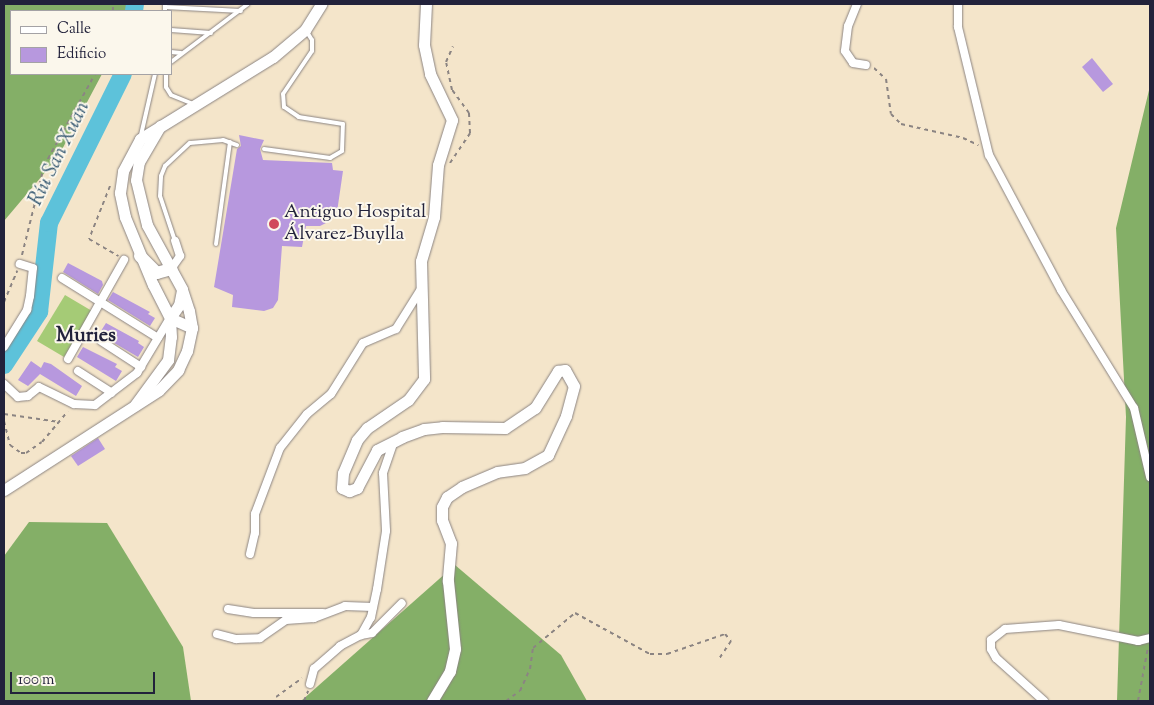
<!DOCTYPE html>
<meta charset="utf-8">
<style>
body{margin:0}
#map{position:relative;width:1154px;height:705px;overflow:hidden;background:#f4e5ca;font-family:"Sorts Mill Goudy",serif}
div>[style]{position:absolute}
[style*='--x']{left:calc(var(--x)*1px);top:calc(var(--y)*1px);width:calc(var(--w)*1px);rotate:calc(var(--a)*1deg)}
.green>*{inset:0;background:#a5cb76}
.forest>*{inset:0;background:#84af67}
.river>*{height:18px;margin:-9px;padding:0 9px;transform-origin:9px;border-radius:9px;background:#5dc2da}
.building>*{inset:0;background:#b798de}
.path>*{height:2px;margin-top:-1px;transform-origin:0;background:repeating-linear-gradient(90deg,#8b8482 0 4px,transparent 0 8px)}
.roads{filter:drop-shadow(0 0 1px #8b8482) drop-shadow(0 0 1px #8b8482)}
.lane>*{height:4px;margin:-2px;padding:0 2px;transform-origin:2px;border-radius:2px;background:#fff}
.street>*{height:8px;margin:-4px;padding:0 4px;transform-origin:4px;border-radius:4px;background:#fff}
.secondary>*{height:11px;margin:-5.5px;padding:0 5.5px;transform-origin:5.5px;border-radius:5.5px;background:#fff}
.primary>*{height:12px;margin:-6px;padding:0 6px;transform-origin:6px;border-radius:6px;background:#fff}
.dots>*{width:14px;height:14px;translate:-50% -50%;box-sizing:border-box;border:2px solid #fbf7ec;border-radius:50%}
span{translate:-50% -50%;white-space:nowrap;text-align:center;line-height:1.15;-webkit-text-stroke:4px #fbf7ec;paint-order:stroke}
.poi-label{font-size:19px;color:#22223b}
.left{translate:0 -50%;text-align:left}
.water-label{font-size:20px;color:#375a73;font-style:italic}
.neighbourhood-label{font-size:20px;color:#22223b;font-weight:700}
.frame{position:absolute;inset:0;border:5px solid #22223b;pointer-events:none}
.legend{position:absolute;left:10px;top:10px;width:162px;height:65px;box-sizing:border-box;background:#fbf7ec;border:1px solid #a4a2a5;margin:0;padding:6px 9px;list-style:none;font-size:15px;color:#22223b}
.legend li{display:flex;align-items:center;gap:10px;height:25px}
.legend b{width:25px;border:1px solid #a4a2a5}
.scale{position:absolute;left:10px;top:672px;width:145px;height:22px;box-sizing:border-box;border:2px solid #22223b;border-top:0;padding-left:6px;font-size:15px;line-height:18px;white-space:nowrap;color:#22223b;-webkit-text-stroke:4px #fbf7ec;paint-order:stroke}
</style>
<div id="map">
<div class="green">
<div style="clip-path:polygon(65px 295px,92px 311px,64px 357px,37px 341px)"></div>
</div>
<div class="forest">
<div style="clip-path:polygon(4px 4px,133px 4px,131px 11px,11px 11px,11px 74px,102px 74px,58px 157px,4px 221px)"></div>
<div style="clip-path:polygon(1150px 86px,1150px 701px,1117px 701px,1126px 417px,1116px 228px)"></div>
<div style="clip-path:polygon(29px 522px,107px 523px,183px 647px,191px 701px,4px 701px,4px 556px)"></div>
<div style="clip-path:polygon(455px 565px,561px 655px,587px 701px,301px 701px)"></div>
</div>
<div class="river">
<div style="--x:134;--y:11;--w:7;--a:-82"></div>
<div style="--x:4;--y:365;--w:64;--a:-56.6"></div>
<div style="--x:39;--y:312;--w:90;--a:-83.6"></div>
<div style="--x:49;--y:223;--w:166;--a:-63.6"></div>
</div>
<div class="building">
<div style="clip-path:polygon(1092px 58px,1113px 84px,1103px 92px,1082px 67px)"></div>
<div style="clip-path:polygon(239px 135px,264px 140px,260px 149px,263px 160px,332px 163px,333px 170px,343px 171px,337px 212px,330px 221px,320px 226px,306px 226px,302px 247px,282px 246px,278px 300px,273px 308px,264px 311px,232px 307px,233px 295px,214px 287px,237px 149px,241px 146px)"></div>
<div style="clip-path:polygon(68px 263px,102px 281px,103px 285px,98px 294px,63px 272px)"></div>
<div style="clip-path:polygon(113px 292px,150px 312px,148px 314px,155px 318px,150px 326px,108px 300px)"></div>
<div style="clip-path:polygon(106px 323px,139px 341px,138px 343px,144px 347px,138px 357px,99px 334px)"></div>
<div style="clip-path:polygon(83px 347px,117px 364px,115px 367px,122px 371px,116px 381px,77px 357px)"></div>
<div style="clip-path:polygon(31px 361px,41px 368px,44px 362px,51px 364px,82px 386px,76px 396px,40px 374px,28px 386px,18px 380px)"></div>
<div style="clip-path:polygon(98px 438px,105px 449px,78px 466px,71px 456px)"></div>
</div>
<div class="path">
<div style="--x:113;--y:11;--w:7;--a:-90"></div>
<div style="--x:874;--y:68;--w:16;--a:43"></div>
<div style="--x:886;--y:79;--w:35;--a:82"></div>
<div style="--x:891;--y:114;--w:14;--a:45"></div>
<div style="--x:901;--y:124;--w:64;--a:12.7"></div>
<div style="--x:963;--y:138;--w:17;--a:25"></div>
<div style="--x:450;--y:163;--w:36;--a:-56"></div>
<div style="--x:470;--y:133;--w:20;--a:-93"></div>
<div style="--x:469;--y:113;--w:29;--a:-126"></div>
<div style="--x:452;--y:90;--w:29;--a:-102"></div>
<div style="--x:446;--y:62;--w:17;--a:-66"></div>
<div style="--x:110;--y:186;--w:57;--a:111.6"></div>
<div style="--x:89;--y:239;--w:34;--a:30"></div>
<div style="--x:22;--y:255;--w:92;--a:-76.1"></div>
<div style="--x:44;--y:166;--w:105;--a:-61"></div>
<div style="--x:4;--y:302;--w:34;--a:-67"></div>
<div style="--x:4;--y:414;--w:56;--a:8.3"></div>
<div style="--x:4;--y:421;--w:25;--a:76"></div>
<div style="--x:10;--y:445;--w:14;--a:36"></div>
<div style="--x:21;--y:453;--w:5;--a:0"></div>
<div style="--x:26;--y:453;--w:19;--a:-35"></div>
<div style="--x:42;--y:442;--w:40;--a:-50"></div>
<div style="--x:276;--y:697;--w:32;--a:-36"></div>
<div style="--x:304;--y:701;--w:11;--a:-68"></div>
<div style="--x:506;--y:701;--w:17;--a:-36"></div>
<div style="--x:520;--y:691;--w:24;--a:-66"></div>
<div style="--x:530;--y:669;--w:21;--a:-82"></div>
<div style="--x:533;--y:648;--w:55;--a:-39.8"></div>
<div style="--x:575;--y:613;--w:85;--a:28.7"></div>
<div style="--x:650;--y:654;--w:17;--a:0"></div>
<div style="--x:667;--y:654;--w:61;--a:-19"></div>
<div style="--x:725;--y:634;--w:9;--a:49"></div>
<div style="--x:731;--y:641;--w:23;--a:124"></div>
<div style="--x:1138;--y:701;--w:55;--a:-79.5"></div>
</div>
<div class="roads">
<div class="lane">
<div style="--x:165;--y:7;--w:76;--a:3"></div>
<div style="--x:165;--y:11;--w:7;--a:-90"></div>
<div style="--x:171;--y:30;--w:40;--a:4.3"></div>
<div style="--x:171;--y:52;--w:10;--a:6"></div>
<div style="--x:171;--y:62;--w:96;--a:-37"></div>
<div style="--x:166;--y:74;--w:13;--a:90"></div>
<div style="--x:166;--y:87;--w:9;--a:58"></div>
<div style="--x:171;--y:95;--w:22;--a:22"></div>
<div style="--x:141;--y:135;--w:63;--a:-77.1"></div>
<div style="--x:264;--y:149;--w:67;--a:7.8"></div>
<div style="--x:330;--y:158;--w:14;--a:-30"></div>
<div style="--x:342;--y:151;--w:27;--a:-88"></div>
<div style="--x:343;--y:124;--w:45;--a:-171"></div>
<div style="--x:299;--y:117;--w:18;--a:-146"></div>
<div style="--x:284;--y:107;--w:13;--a:-94"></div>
<div style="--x:283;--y:94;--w:52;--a:-56"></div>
<div style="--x:312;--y:51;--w:11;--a:-90"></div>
<div style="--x:312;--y:40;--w:9;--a:-122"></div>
<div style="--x:175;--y:241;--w:47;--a:-108.4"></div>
<div style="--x:160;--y:196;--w:20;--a:-87"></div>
<div style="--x:161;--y:176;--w:11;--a:-68"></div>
<div style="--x:165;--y:166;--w:34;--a:-43"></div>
<div style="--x:190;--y:143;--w:33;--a:-5"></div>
<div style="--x:223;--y:140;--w:15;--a:20"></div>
<div style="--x:216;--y:244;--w:103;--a:-82.2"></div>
</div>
<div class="street">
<div style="--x:857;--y:4;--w:24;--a:112"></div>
<div style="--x:848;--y:26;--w:25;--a:97"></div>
<div style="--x:845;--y:51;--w:14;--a:56"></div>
<div style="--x:853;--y:63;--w:13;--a:9"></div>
<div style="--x:958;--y:4;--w:23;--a:90"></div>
<div style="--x:958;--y:27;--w:132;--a:76.4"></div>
<div style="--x:989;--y:155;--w:153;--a:61.9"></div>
<div style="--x:1061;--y:290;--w:139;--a:58.3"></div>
<div style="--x:1134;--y:408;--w:71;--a:76.9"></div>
<div style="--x:171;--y:269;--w:16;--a:-55"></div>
<div style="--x:180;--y:256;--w:16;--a:-108"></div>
<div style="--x:62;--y:278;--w:113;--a:32"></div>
<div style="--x:101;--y:341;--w:48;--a:33"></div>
<div style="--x:4;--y:347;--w:44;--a:-58.1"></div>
<div style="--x:27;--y:310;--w:14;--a:-78"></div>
<div style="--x:30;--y:296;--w:28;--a:-84"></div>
<div style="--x:33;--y:268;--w:14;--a:-163"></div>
<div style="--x:68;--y:359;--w:114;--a:-60.5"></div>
<div style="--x:78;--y:371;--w:40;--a:32.9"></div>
<div style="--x:4;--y:384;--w:19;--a:43"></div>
<div style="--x:18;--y:397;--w:10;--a:-6"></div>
<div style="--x:28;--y:396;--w:14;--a:-39"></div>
<div style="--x:39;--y:387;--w:39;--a:26"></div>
<div style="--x:74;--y:404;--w:21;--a:3"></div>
<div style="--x:95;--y:405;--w:53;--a:-37.3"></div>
<div style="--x:137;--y:373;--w:64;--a:-59"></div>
<div style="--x:394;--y:441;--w:34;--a:109"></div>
<div style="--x:383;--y:473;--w:58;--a:87"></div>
<div style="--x:386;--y:531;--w:59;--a:98.8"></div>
<div style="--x:377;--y:589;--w:29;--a:102"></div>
<div style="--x:371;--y:617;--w:21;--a:119"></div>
<div style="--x:361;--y:635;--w:11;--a:-10"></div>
<div style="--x:372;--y:633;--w:42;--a:-45"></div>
<div style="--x:250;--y:554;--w:22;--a:-77"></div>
<div style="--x:255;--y:533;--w:19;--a:-90"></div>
<div style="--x:255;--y:514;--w:71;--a:-69.3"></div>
<div style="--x:280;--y:448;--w:43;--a:-51.5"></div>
<div style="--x:307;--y:414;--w:31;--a:-40"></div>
<div style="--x:331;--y:394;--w:60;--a:-57.9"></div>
<div style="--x:363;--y:343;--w:36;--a:-23"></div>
<div style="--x:396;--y:329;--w:47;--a:-58"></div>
<div style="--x:228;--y:609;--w:26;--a:9"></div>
<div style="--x:254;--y:613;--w:69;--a:0"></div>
<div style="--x:217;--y:634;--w:20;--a:15"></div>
<div style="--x:236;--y:639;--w:24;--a:-2"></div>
<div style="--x:260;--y:638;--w:32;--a:-35"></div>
<div style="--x:286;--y:620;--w:28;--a:-4"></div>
<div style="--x:314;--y:618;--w:33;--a:-21"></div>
<div style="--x:345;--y:606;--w:28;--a:2"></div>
<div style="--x:310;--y:684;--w:16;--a:-75"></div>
<div style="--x:314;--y:669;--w:35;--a:-41"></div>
<div style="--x:340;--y:646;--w:24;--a:-28"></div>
<div style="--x:1044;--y:701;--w:64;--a:-138.1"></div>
<div style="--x:996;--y:658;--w:10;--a:-119"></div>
<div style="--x:991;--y:649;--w:9;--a:-90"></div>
<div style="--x:991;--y:640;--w:18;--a:-38"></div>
<div style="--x:1005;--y:629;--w:54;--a:-4.2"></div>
<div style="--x:1059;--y:625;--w:81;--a:11.4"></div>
<div style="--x:1138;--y:641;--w:12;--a:-14"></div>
</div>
<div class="secondary">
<div style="--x:426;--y:4;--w:41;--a:92.8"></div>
<div style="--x:424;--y:45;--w:30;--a:78"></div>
<div style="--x:430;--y:74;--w:51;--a:64.4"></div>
<div style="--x:452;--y:120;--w:47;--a:107.3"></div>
<div style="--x:438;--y:165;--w:52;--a:94.4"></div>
<div style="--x:434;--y:217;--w:46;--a:106.5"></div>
<div style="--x:421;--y:261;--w:118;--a:88.5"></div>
<div style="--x:424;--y:379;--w:26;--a:127"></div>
<div style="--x:408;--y:400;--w:50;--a:145.7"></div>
<div style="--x:367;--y:428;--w:16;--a:130"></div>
<div style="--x:357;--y:440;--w:36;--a:113"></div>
<div style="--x:343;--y:473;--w:15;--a:94"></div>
<div style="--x:342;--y:488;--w:8;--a:23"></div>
<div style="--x:349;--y:491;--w:9;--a:-21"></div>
<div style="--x:357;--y:488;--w:43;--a:-62.2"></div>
<div style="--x:377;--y:450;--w:28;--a:-27"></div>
<div style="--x:402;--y:437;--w:23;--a:-20"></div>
<div style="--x:424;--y:429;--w:18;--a:-6"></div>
<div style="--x:442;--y:427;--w:63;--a:0.9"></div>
<div style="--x:505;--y:428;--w:36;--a:-34"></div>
<div style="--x:535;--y:408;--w:44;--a:-58.1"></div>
<div style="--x:558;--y:371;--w:7;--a:-8"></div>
<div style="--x:565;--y:370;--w:18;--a:61"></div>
<div style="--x:574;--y:386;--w:31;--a:105"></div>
<div style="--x:566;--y:416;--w:43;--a:114.8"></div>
<div style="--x:548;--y:455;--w:26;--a:151"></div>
<div style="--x:525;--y:468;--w:28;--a:172"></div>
<div style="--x:497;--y:472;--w:38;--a:157"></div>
<div style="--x:462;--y:487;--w:18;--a:146"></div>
<div style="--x:447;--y:497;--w:11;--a:117"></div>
<div style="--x:442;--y:507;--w:13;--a:90"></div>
<div style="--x:442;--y:520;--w:25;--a:69"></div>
<div style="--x:451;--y:543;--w:38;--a:95"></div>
<div style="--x:448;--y:581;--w:68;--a:84.1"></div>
<div style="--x:455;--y:649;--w:23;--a:103"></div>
<div style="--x:450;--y:671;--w:35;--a:121"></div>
<div style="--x:182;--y:290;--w:15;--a:101"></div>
<div style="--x:179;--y:305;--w:16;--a:125"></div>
<div style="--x:170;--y:318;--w:24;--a:24"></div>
<div style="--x:135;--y:405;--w:56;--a:-53.7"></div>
<div style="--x:168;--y:360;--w:23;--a:-83"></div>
<div style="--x:171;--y:337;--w:19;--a:-93"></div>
<div style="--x:170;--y:318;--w:37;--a:-117"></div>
<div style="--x:153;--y:285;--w:74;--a:-112.4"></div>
<div style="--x:125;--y:217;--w:25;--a:-102"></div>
<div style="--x:120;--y:193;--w:22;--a:-82"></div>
<div style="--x:123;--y:171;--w:36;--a:-62"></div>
<div style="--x:140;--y:139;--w:156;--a:-31.7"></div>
<div style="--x:273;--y:57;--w:42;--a:-40.2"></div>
<div style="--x:305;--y:30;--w:31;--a:-58"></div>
<div style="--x:4;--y:490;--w:184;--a:-32.8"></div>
<div style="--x:159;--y:390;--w:28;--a:-46"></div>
<div style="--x:178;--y:370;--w:21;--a:-65"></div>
<div style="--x:187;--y:351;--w:24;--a:-78"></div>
<div style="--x:192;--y:328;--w:17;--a:-100"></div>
<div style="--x:189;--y:311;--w:23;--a:-108"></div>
<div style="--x:182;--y:289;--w:73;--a:-118.7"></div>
<div style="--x:147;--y:225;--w:46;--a:-103.7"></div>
<div style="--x:136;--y:180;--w:18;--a:-81"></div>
<div style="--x:139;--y:162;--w:42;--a:-59.7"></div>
</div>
<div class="primary">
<div style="--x:140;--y:256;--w:24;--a:45"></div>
<div style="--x:157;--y:273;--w:15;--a:-16"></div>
</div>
</div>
<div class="dots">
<div style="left:274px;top:224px;background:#d1495b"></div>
</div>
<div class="poi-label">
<span class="left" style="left:284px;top:224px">Antiguo Hospital<br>Álvarez-Buylla</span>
</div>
<div class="water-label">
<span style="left:60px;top:154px;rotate:-64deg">Ríu San Xuan</span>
</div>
<div class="neighbourhood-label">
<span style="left:86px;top:336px">Muries</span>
</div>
<div class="frame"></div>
<ul class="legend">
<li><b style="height:6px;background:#fff"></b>Calle</li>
<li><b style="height:14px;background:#b798de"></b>Edificio</li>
</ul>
<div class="scale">100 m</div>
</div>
